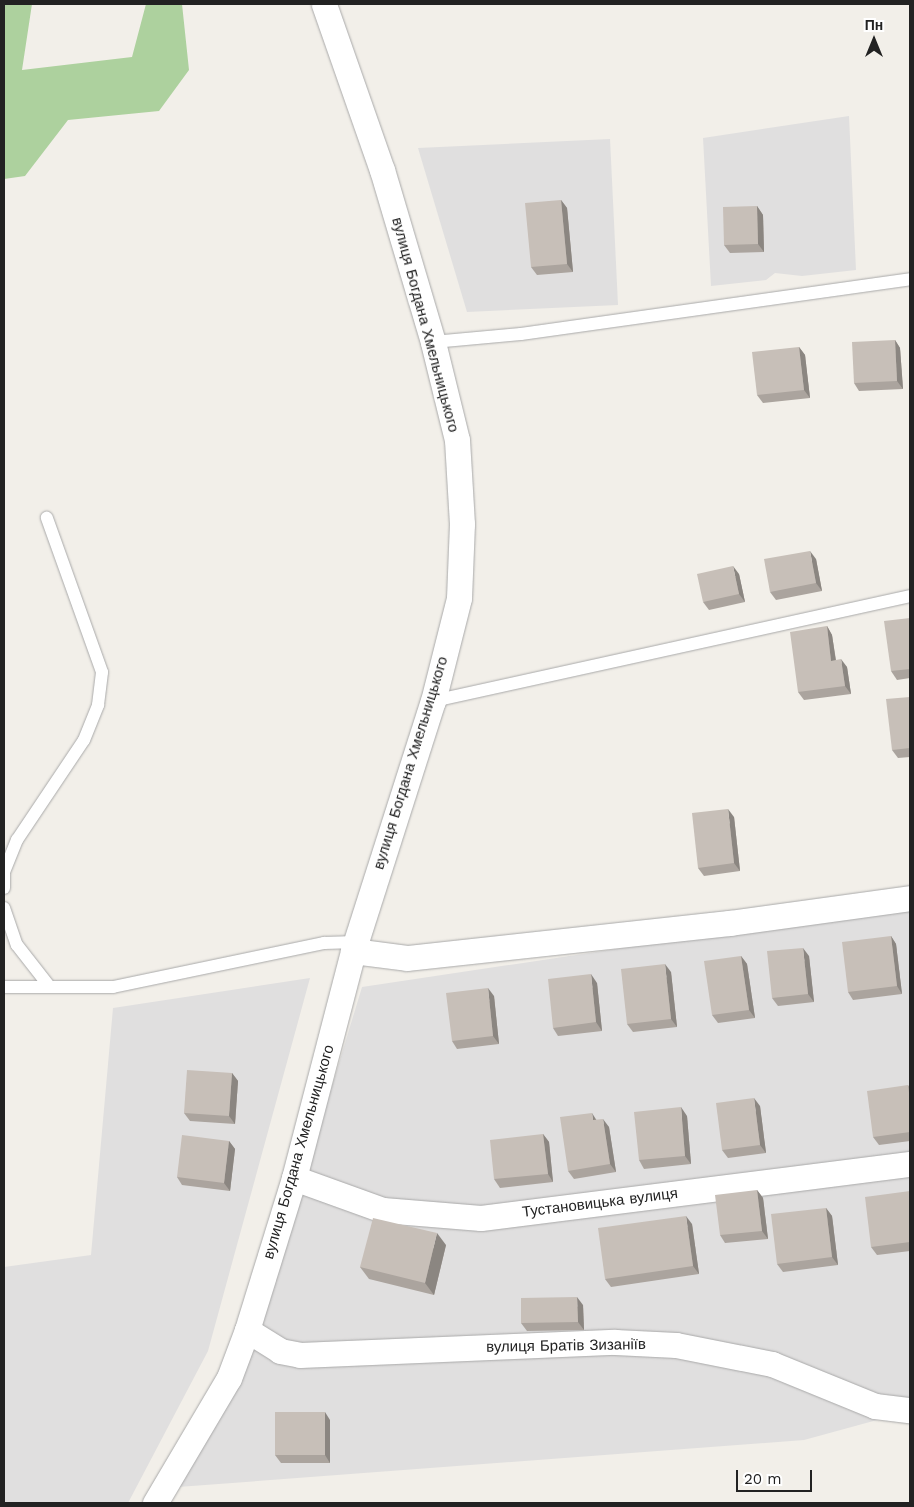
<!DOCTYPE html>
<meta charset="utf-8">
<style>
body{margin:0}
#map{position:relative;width:914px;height:1507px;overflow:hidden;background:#f2efe9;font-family:"Work Sans",sans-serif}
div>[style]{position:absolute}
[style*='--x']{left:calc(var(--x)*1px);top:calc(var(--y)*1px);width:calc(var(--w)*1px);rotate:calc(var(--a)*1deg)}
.residential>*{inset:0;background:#e0dfdf}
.forest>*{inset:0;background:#add19e}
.roads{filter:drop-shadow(0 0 1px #a9a9a9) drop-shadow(0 0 1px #a9a9a9)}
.lane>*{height:12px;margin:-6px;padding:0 6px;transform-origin:6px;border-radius:6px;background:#fff}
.street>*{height:25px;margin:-12.5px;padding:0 12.5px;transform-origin:12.5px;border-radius:12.5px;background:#fff}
.wall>*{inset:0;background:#aba49e}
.shaded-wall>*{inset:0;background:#8b8681}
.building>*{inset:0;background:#c7bfb8}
span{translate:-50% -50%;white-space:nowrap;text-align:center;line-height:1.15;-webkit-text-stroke:4.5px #fff;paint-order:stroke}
.street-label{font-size:15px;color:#222}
.frame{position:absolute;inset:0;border:5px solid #222;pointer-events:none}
.north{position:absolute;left:849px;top:15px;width:50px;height:50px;-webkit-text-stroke:4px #fff;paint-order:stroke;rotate:0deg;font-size:14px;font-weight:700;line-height:20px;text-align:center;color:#222}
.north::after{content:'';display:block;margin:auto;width:18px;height:22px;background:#222;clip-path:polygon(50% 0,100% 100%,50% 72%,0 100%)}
.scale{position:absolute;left:736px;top:1470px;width:76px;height:22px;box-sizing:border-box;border:2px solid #222;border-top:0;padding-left:6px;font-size:15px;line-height:18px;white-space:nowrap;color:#222;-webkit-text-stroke:4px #fff;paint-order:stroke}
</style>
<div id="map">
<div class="residential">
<div style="clip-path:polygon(849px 116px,856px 270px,802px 276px,775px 273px,766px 280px,711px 286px,703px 138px)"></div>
<div style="clip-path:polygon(610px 139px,618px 305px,467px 312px,418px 148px)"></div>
<div style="clip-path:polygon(910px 905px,910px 1411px,804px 1440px,178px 1487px,319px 1129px,362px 987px)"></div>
<div style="clip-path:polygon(310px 978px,208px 1351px,128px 1503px,4px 1503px,4px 1267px,91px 1255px,113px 1008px)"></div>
</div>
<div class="forest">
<div style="clip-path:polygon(4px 4px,32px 4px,22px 70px,132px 57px,146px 4px,182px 4px,189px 70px,159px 111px,68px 120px,25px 176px,4px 179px)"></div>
</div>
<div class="roads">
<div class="lane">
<div style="--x:433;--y:342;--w:88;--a:-5.2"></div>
<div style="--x:521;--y:334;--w:393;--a:-8"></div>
<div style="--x:433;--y:701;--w:488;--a:-12.4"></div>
<div style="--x:4;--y:888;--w:16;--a:-90"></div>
<div style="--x:4;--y:872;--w:35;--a:-68"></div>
<div style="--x:17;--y:840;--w:120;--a:-56.2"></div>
<div style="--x:84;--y:740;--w:38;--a:-68"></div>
<div style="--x:98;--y:705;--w:33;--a:-83"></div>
<div style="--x:102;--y:672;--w:164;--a:-109.7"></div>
<div style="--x:4;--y:908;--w:39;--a:71"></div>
<div style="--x:17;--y:945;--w:52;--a:52"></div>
<div style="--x:4;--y:987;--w:109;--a:0"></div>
<div style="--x:113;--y:987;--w:216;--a:-11.8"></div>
<div style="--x:324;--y:943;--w:32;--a:-2"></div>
</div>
<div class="street">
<div style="--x:353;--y:951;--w:54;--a:7.4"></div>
<div style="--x:407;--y:958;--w:325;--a:-6.2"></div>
<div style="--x:730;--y:923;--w:182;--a:-7.9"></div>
<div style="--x:294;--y:1178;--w:95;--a:19.8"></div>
<div style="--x:383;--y:1210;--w:98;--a:4.7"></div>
<div style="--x:481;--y:1218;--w:432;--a:-7.2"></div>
<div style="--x:247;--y:1330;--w:39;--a:32"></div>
<div style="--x:280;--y:1351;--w:20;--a:11"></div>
<div style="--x:300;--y:1355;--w:315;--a:-2.4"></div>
<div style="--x:615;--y:1342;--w:61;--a:2.8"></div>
<div style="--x:676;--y:1345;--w:98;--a:11.2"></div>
<div style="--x:772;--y:1364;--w:111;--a:22.2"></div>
<div style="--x:875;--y:1406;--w:35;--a:7"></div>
<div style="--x:155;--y:1503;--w:145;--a:-59.4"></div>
<div style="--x:229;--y:1378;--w:51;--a:-69.4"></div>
<div style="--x:247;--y:1330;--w:159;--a:-72.8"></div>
<div style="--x:294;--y:1178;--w:235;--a:-75.4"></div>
<div style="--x:353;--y:951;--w:262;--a:-72.3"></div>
<div style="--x:433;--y:701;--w:106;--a:-75.8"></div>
<div style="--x:459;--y:598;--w:74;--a:-87.7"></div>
<div style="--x:462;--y:524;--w:84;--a:-93.4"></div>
<div style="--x:457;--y:440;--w:101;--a:-103.8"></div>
<div style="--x:433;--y:342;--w:179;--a:-106.5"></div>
<div style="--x:382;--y:170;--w:176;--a:-109.3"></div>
</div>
</div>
<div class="wall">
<div style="clip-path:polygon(561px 200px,567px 208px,573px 272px,537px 275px,531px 267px)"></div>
<div style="clip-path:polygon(757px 206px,763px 215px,764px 252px,730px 253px,724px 245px)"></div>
<div style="clip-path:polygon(895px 340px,900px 348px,903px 389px,859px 391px,854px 383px)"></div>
<div style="clip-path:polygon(799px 347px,805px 355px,810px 398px,763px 403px,757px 395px)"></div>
<div style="clip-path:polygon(816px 559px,822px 591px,776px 600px,770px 592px)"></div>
<div style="clip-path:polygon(739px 574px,745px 602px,709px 610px,703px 602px)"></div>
<div style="clip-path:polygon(910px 618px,910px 678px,897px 680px,891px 671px)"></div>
<div style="clip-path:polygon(827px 626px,832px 635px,836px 660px,847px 667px,851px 694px,804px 700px,798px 692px)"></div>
<div style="clip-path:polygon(910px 697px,910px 757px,898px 758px,892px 750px)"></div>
<div style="clip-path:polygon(734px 817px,740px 871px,704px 876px,698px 868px)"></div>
<div style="clip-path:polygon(891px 936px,896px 944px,902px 994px,853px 1000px,848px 992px)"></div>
<div style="clip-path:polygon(741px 956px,747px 964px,755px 1018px,718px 1023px,712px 1015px)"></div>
<div style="clip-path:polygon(809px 956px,814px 1002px,778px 1006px,772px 998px)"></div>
<div style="clip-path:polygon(671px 972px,677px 1027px,633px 1032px,627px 1024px)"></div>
<div style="clip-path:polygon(597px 983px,602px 1031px,558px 1036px,553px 1028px)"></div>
<div style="clip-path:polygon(494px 996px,499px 1044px,457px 1049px,452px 1041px)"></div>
<div style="clip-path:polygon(232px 1073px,238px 1081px,235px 1124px,190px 1121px,184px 1113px)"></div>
<div style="clip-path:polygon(908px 1085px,910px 1088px,910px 1141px,879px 1145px,873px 1137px)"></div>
<div style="clip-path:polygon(760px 1106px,766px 1153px,728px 1158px,722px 1150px)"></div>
<div style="clip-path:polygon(687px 1116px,691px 1164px,644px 1169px,639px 1160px)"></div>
<div style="clip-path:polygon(597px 1120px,609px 1127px,616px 1172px,574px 1179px,568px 1171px)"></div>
<div style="clip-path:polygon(543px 1134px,549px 1142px,553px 1182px,500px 1188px,494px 1179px)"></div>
<div style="clip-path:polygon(229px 1141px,235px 1149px,230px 1191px,182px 1185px,177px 1177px)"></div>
<div style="clip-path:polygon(757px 1190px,763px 1198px,768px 1239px,725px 1243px,720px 1235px)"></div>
<div style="clip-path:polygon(910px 1191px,910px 1251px,877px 1255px,871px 1247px)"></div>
<div style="clip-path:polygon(826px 1208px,832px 1216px,838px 1265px,783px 1272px,777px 1264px)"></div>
<div style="clip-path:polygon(692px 1224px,699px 1274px,611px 1287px,605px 1279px)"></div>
<div style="clip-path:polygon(446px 1245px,434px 1295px,369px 1279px,360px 1267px)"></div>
<div style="clip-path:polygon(583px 1305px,584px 1330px,527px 1331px,521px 1323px)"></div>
<div style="clip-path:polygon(330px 1420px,330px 1463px,281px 1463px,275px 1455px)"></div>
</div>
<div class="shaded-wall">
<div style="clip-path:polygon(561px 200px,567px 208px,573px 272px,567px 264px)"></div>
<div style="clip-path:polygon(757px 206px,763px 215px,764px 252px,758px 244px)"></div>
<div style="clip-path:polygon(895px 340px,900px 348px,903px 389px,897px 381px)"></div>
<div style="clip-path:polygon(799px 347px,805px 355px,810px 398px,804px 390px)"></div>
<div style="clip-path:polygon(810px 551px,816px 559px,822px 591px,816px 583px)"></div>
<div style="clip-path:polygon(733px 566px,739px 574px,745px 602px,739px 594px)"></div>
<div style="clip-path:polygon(827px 626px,832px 635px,837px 669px,831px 661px)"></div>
<div style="clip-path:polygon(841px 659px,847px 667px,851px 694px,845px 686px)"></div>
<div style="clip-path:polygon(728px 809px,734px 817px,740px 871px,734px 863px)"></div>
<div style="clip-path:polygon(891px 936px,896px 944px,902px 994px,897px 986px)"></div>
<div style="clip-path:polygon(803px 948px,809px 956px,814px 1002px,808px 994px)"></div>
<div style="clip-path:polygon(741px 956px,747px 964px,755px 1018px,749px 1010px)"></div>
<div style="clip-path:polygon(665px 964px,671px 972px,677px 1027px,671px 1019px)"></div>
<div style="clip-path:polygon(591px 974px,597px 983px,602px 1031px,596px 1022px)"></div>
<div style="clip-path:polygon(488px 988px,494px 996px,499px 1044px,493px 1036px)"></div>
<div style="clip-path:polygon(232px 1073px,238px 1081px,235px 1124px,229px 1116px)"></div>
<div style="clip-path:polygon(754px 1098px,760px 1106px,766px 1153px,760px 1145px)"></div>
<div style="clip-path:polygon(681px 1107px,687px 1116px,691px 1164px,685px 1156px)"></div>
<div style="clip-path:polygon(592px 1113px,597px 1121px,593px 1120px)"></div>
<div style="clip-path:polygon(603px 1119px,609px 1127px,616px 1172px,610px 1164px)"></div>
<div style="clip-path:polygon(543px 1134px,549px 1142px,553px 1182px,548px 1174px)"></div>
<div style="clip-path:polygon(229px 1141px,235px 1149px,230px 1191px,224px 1183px)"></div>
<div style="clip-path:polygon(757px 1190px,763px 1198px,768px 1239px,762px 1231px)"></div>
<div style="clip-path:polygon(826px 1208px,832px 1216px,838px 1265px,832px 1257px)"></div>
<div style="clip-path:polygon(686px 1216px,692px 1224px,699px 1274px,693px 1266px)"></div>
<div style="clip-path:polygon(437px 1233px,446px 1245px,434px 1295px,425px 1283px)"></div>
<div style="clip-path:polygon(577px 1297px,583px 1305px,584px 1330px,578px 1322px)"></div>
<div style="clip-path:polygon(325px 1412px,330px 1420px,330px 1463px,325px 1455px)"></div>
</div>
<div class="building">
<div style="clip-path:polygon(561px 200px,567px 264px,531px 267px,525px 203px)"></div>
<div style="clip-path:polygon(757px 206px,758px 244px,724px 245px,723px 207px)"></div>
<div style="clip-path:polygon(895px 340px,897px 381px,854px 383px,852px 342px)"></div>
<div style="clip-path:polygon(799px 347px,804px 390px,757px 395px,752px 352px)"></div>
<div style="clip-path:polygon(810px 551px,816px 583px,770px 592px,764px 559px)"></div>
<div style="clip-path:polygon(733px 566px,739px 594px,703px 602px,697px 574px)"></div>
<div style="clip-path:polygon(910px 618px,910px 669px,891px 671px,884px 621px)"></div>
<div style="clip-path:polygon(827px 626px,831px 661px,841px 659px,845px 686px,798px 692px,790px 632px)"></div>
<div style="clip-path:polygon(910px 697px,910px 748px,892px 750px,886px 699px)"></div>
<div style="clip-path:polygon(728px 809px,734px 863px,698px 868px,692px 813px)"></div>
<div style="clip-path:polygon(891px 936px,897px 986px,848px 992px,842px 942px)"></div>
<div style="clip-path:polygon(803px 948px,808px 994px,772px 998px,767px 951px)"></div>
<div style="clip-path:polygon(741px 956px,749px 1010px,712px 1015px,704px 961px)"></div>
<div style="clip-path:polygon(665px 964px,671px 1019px,627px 1024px,621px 969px)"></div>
<div style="clip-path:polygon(591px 974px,596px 1022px,553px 1028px,548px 979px)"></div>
<div style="clip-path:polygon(488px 988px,493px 1036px,452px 1041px,446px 993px)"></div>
<div style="clip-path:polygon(187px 1070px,232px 1073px,229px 1116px,184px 1113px)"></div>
<div style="clip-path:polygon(908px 1085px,910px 1100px,910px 1132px,873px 1137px,867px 1091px)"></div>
<div style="clip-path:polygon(754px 1098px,760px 1145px,722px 1150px,716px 1103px)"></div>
<div style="clip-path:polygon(681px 1107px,685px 1156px,639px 1160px,634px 1112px)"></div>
<div style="clip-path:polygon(592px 1113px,593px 1120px,603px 1119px,610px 1164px,568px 1171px,560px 1117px)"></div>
<div style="clip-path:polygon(543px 1134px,548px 1174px,494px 1179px,490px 1140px)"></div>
<div style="clip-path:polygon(182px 1135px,229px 1141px,224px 1183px,177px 1177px)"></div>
<div style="clip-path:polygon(757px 1190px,762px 1231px,720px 1235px,715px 1195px)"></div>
<div style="clip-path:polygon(910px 1191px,910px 1242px,871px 1247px,865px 1197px)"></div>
<div style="clip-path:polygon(826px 1208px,832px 1257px,777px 1264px,771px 1214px)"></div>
<div style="clip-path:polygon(686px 1216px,693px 1266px,605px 1279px,598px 1228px)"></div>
<div style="clip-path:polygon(373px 1218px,437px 1233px,425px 1283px,360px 1267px)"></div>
<div style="clip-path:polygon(577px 1297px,578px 1322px,521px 1323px,521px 1298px)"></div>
<div style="clip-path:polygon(275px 1412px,325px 1412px,325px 1455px,275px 1455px)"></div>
</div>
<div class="street-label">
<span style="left:425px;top:325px;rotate:75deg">вулиця Богдана Хмельницького</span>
<span style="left:411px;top:763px;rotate:-73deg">вулиця Богдана Хмельницького</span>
<span style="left:299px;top:1152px;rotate:-74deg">вулиця Богдана Хмельницького</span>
<span style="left:600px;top:1203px;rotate:-7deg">Тустановицька вулиця</span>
<span style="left:566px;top:1346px;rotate:-1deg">вулиця Братів Зизаніїв</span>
</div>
<div class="frame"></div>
<div class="north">Пн</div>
<div class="scale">20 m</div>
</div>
